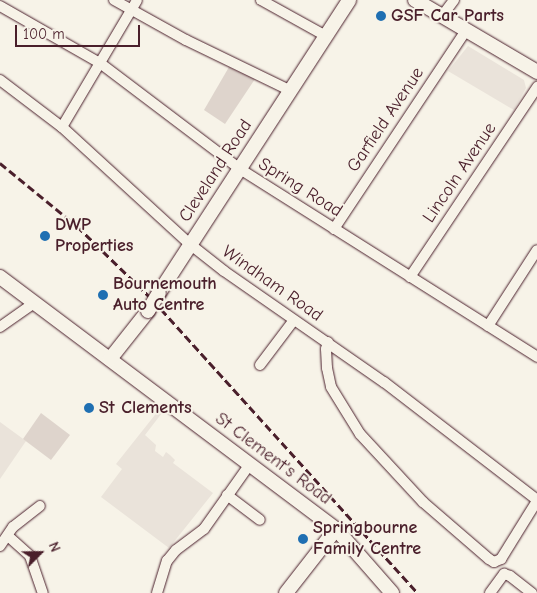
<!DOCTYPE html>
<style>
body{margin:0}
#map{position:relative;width:537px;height:593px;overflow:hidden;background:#f7f3e8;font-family:"Comic Neue",sans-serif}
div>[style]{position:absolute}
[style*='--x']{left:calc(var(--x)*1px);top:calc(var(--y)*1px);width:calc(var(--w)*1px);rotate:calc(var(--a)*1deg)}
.built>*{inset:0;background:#eae3da}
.green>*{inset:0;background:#ded4cc}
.roads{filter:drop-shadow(0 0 1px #4a1f2b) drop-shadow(0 0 1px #4a1f2b)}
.street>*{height:10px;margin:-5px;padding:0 5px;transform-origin:5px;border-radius:5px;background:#f7f3e8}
.secondary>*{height:14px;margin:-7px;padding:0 7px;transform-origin:7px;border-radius:7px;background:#f7f3e8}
.rail>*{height:2.5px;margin-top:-1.25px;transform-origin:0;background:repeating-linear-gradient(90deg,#4a1f2b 0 8px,transparent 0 12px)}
.bridges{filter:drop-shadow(0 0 1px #4a1f2b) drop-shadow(0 0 1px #4a1f2b)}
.secondary-bridge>*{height:14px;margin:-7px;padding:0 7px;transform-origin:7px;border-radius:7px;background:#f7f3e8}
.dots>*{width:14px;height:14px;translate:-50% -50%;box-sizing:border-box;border:2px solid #f7f3e8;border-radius:50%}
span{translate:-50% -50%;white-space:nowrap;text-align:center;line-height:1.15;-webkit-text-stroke:4px #f7f3e8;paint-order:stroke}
.poi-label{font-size:18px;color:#4a1f2b;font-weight:700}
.left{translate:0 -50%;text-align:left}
.street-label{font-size:18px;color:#4a1f2b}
.north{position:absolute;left:15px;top:528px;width:50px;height:50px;-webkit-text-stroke:4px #f7f3e8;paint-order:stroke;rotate:67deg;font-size:14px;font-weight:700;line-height:20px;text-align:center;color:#4a1f2b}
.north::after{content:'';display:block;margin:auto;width:18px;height:22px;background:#4a1f2b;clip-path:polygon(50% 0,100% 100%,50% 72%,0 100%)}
.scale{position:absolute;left:15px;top:25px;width:125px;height:22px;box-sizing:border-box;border:2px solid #4a1f2b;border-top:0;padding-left:6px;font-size:15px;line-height:18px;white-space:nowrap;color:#4a1f2b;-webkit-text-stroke:4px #f7f3e8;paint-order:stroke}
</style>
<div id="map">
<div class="built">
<div style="clip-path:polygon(468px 46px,524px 80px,526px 88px,514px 110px,448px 71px)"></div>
<div style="clip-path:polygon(162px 406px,165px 409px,145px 435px,156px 445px,155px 451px,163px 457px,166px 452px,170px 455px,175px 460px,173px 463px,213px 493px,169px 548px,101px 497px,122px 469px,116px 464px)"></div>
<div style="clip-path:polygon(0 422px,26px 441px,0 479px)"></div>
</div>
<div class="green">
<div style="clip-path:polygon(229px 67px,255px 79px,225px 124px,204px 110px)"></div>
<div style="clip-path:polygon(41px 413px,70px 435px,51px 460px,23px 439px)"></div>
</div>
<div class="roads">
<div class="street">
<div style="--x:114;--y:0;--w:82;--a:29.1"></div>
<div style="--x:186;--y:40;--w:117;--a:25.9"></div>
<div style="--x:261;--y:0;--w:74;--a:29"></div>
<div style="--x:0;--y:6;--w:115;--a:29.7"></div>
<div style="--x:100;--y:63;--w:176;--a:37.1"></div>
<div style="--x:240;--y:169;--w:352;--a:32.3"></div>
<div style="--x:442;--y:16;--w:20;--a:-53"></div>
<div style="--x:0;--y:80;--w:78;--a:37.2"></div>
<div style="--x:62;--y:127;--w:175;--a:42.5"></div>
<div style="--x:191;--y:245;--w:42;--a:38.2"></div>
<div style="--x:224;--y:271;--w:195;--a:34.8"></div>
<div style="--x:384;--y:382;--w:193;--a:37.6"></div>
<div style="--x:62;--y:127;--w:147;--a:-59.4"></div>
<div style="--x:334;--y:229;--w:239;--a:-56.4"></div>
<div style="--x:410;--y:277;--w:229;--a:-56.2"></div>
<div style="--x:488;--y:326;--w:90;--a:-57.2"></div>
<div style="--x:0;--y:327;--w:42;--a:-35.2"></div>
<div style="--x:328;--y:342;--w:7;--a:106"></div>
<div style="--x:326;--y:349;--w:19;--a:87"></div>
<div style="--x:327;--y:368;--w:19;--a:78"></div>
<div style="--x:331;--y:387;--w:55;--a:58.3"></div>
<div style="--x:360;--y:434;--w:93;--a:47.2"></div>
<div style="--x:423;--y:502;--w:87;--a:40.8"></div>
<div style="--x:489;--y:559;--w:6;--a:31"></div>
<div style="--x:494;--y:562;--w:8;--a:-23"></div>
<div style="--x:501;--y:559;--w:68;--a:-58.2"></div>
<div style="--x:260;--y:365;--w:56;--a:-52.9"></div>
<div style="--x:227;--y:495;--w:41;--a:37.1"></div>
<div style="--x:8;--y:536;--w:30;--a:42"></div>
<div style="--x:30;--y:556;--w:39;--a:71"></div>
<div style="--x:0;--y:546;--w:23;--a:-56"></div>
<div style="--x:13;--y:527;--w:34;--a:-38"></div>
<div style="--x:157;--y:593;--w:34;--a:-73"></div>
<div style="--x:167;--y:561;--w:14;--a:-51"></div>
<div style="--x:176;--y:550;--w:35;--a:-37"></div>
<div style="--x:204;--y:529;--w:80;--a:-54.7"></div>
<div style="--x:490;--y:593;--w:24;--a:-54"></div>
<div style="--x:504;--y:574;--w:6;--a:18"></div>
<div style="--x:510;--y:576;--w:28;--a:38"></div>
</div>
<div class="secondary">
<div style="--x:415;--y:0;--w:142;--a:30.5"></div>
<div style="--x:0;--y:277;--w:420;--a:36.9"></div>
<div style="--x:336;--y:529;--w:85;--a:48.8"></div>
<div style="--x:159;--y:293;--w:349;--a:-57"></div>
<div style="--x:110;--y:359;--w:61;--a:-51.6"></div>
<div style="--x:286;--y:593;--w:81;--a:-52"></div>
</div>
</div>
<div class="rail">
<div style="--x:0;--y:163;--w:99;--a:39.3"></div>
<div style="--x:77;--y:226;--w:106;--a:44.2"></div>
<div style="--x:153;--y:300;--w:395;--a:47.9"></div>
</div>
<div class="bridges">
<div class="secondary-bridge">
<div style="--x:148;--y:311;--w:21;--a:-59"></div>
</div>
</div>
<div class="dots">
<div style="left:381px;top:16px;background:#1f6fb2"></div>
<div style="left:45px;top:236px;background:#1f6fb2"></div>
<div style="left:103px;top:295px;background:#1f6fb2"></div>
<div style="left:89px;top:408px;background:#1f6fb2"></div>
<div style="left:303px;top:539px;background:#1f6fb2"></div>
</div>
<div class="poi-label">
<span class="left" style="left:391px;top:16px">GSF Car Parts</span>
<span class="left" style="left:55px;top:236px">DWP<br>Properties</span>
<span class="left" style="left:113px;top:295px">Bournemouth<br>Auto Centre</span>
<span class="left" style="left:99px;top:408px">St Clements</span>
<span class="left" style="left:313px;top:539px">Springbourne<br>Family Centre</span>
</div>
<div class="street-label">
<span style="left:386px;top:120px;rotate:-56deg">Garfield Avenue</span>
<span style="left:216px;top:171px;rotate:-57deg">Cleveland Road</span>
<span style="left:460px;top:173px;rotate:-56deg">Lincoln Avenue</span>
<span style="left:300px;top:188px;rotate:32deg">Spring Road</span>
<span style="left:272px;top:284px;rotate:35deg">Windham Road</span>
<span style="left:273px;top:459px;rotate:37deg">St Clement's Road</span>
</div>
<div class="north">N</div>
<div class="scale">100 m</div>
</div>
